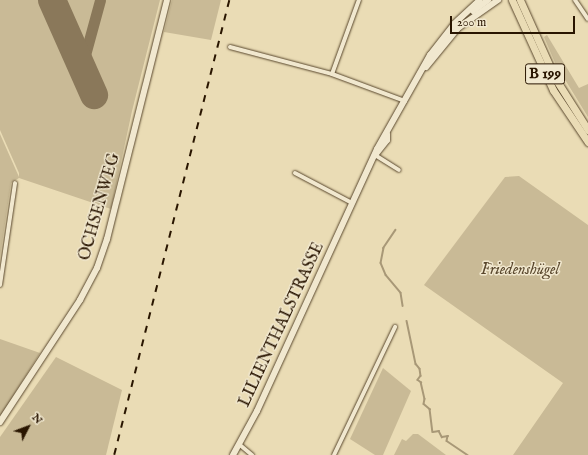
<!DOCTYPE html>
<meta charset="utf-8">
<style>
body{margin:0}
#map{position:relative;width:588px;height:455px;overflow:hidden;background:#eadcb5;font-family:"IM FELL English",serif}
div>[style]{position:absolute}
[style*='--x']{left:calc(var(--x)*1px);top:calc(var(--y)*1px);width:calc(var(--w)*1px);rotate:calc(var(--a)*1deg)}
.green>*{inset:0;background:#c9ba96}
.stream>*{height:1.5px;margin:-0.75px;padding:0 0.75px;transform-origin:0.75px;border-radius:0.75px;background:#a89877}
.taxiway>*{height:11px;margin:-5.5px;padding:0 5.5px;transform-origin:5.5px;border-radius:5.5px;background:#8a785a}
.runway>*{height:28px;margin:-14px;padding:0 14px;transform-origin:14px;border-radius:14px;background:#8a785a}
.roads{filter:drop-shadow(0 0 1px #59472d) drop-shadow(0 0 1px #59472d)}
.street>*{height:4px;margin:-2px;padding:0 2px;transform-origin:2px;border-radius:2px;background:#f1e8cf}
.secondary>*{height:6px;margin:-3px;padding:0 3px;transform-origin:3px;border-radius:3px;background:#f1e8cf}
.primary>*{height:7px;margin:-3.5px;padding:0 3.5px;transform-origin:3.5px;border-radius:3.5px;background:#eadcb5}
.rail>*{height:1.5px;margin-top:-0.75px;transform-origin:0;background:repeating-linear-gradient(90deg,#291500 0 7px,transparent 0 14px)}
span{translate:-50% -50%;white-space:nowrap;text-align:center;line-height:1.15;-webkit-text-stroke:3px #f1e8cf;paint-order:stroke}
.shield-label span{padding:1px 3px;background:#f1e8cf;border:1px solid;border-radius:3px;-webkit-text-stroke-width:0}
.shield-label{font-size:15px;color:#291500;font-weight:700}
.street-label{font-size:16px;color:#291500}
.park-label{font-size:16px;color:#59472d;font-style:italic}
.north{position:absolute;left:8px;top:407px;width:40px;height:40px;-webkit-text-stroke:3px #f1e8cf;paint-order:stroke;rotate:48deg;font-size:11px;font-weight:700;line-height:16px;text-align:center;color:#291500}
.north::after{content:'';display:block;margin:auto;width:14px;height:18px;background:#291500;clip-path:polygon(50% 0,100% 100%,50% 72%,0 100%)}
.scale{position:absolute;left:450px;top:16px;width:125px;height:18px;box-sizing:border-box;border:2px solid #291500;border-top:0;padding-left:5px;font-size:12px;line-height:14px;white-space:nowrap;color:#291500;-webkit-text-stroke:3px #f1e8cf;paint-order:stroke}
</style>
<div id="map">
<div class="green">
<div style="clip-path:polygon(0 0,160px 0,132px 111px,111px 209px,19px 178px,11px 183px,0 257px,0 134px,19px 177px,19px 173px,0 130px)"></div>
<div style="clip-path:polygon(172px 0,221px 0,211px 40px,164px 32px)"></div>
<div style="clip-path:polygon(547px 35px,579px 88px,588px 84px,588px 117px,556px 65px,544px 37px)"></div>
<div style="clip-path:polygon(519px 176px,588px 225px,588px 455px,513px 455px,563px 383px,424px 285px,505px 177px)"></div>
<div style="clip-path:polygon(0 339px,40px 353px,0 417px)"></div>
<div style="clip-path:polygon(56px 357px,122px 390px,106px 455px,0 455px,0 437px)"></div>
<div style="clip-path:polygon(383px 368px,411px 391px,383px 455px,375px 455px,350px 439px)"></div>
<div style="clip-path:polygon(413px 434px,418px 434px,446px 455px,394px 455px,402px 439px,406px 441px)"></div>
</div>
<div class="stream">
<div style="--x:396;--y:230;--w:22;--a:124"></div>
<div style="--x:384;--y:248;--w:15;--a:101"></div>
<div style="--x:381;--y:263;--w:13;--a:67"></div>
<div style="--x:386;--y:275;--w:23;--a:50"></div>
<div style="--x:401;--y:293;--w:13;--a:81"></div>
<div style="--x:407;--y:321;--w:44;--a:78.2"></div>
<div style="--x:416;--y:364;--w:6;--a:51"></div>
<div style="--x:420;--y:369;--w:7;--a:82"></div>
<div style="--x:421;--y:376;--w:5;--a:127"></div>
<div style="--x:418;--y:380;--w:4;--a:34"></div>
<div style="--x:421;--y:382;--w:17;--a:77"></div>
<div style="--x:425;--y:399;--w:5;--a:101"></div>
<div style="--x:424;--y:404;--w:8;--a:40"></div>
<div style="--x:430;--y:409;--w:23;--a:83"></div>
<div style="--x:433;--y:432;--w:6;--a:-9"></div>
<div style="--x:439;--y:431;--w:7;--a:63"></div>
<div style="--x:442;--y:437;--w:6;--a:-9"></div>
<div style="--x:448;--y:436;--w:5;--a:101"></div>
<div style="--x:447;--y:441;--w:25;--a:34"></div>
</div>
<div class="taxiway">
<div style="--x:82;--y:66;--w:68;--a:-74.7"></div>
</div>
<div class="runway">
<div style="--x:52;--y:0;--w:104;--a:66.1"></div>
</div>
<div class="roads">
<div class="street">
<div style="--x:575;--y:0;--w:23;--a:56"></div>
<div style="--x:230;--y:47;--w:106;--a:14.8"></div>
<div style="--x:332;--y:74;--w:78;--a:20.3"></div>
<div style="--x:332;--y:74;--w:79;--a:-70"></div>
<div style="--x:375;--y:155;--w:28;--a:32"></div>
<div style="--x:295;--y:173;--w:64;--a:27.8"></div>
<div style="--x:0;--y:285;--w:103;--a:-81.6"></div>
<div style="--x:240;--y:445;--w:16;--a:40"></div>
<div style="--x:334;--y:455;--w:142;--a:-64.5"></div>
</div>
<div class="secondary">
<div style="--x:473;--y:11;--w:19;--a:-36"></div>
<div style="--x:426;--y:67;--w:50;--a:-50.6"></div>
<div style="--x:458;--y:28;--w:49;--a:-35"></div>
<div style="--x:375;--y:155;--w:19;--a:-51"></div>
<div style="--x:387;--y:140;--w:6;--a:-90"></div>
<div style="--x:0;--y:422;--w:146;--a:-56.7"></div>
<div style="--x:80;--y:300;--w:36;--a:-62"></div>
<div style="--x:97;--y:268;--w:31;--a:-71"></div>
<div style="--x:107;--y:239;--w:246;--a:-75.9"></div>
<div style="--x:233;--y:455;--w:50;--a:-61.4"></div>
<div style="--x:257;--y:411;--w:288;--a:-65.4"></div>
<div style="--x:377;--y:149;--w:108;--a:-60.6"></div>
<div style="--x:430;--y:55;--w:39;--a:-52"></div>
<div style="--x:454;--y:24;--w:35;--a:-43"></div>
</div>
<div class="primary">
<div style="--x:512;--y:0;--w:99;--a:65.5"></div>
<div style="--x:553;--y:90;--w:63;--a:56.1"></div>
<div style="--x:520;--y:0;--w:85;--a:65.8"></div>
<div style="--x:555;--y:78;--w:62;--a:57.6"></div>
</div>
</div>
<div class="rail">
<div style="--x:114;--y:455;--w:469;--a:-75.8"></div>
</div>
<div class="shield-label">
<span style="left:545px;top:74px">B 199</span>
</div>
<div class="street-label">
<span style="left:100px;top:207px;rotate:-74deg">OCHSENWEG</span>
<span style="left:282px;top:325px;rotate:-65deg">LILIENTHALSTRASSE</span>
</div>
<div class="park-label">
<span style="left:520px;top:270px">Friedenshügel</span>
</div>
<div class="north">N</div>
<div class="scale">200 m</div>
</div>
